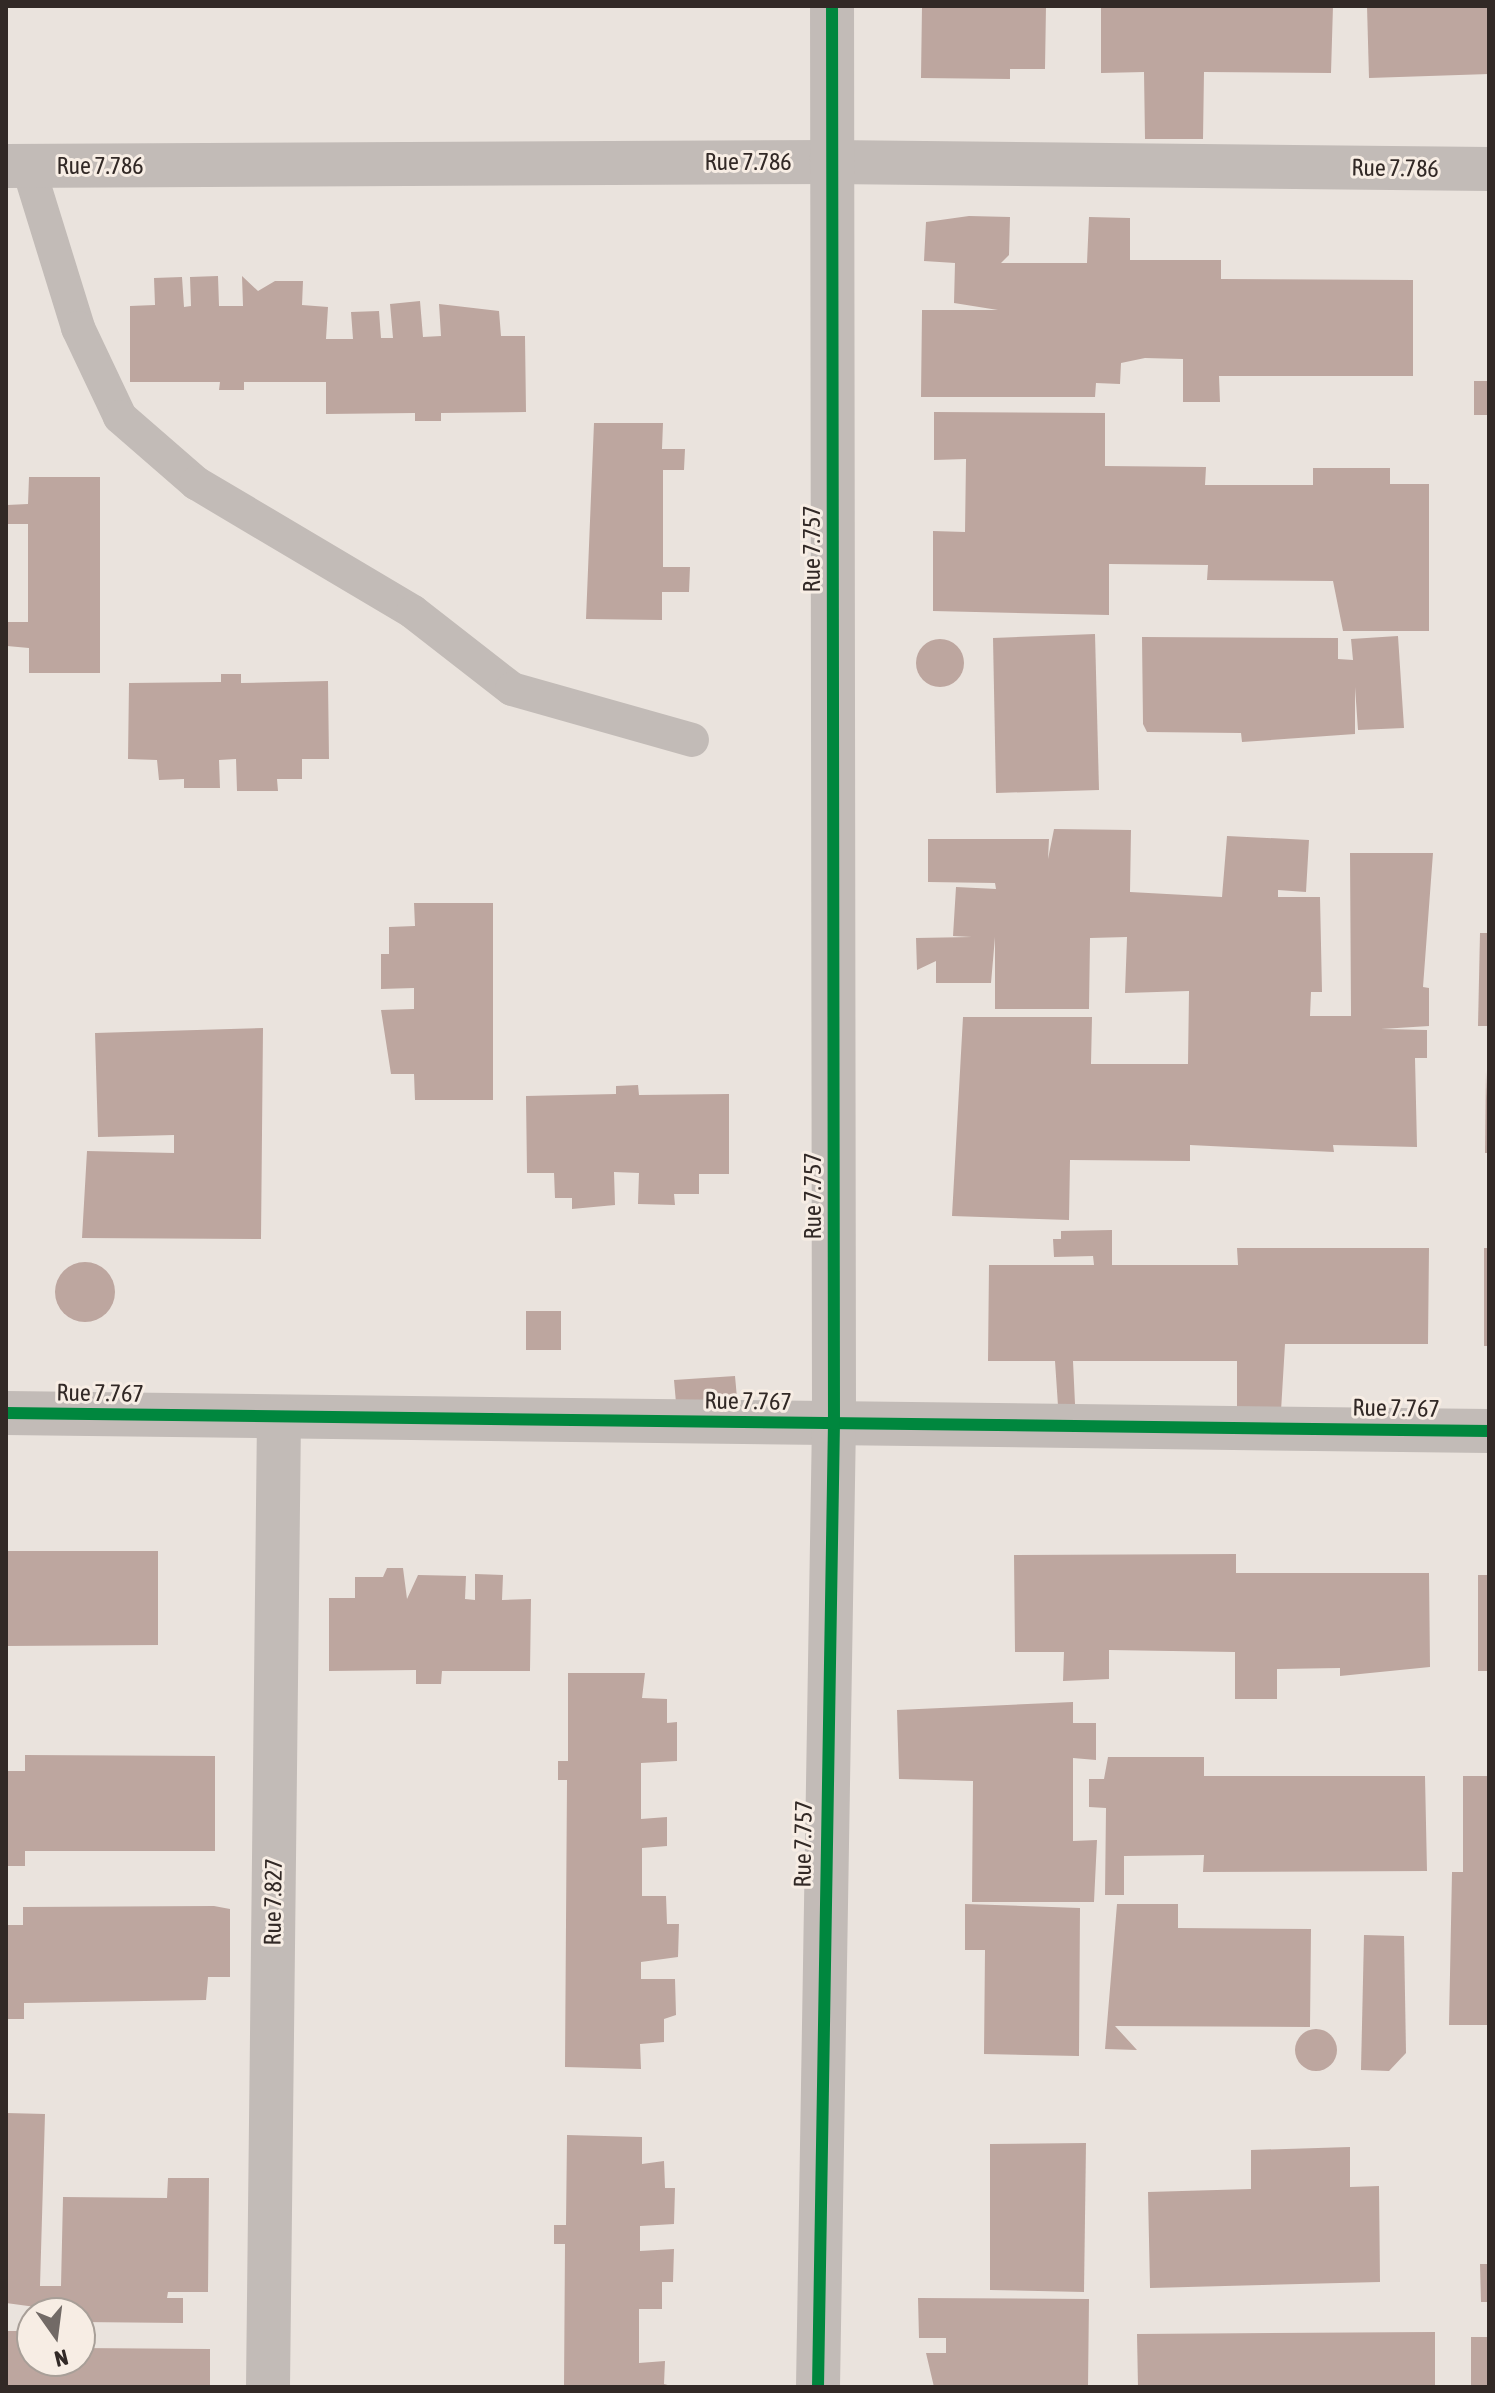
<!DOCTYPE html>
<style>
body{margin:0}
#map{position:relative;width:1495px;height:2393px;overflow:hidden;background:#eae3dd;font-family:"Asap Condensed",sans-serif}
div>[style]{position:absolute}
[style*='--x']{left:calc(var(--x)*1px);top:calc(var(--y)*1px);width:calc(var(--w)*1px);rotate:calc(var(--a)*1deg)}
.building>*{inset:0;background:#bda69f}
.round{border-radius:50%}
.service>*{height:34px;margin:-17px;padding:0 17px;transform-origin:17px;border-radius:17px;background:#c2bbb7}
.minor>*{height:44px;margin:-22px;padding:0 22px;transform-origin:22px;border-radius:22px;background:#c2bbb7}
.cycleway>*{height:12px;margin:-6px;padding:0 6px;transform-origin:6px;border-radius:6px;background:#00873e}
span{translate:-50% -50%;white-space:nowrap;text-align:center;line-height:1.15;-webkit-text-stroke:6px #f7ede4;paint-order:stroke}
.street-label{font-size:24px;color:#322926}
.frame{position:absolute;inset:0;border:8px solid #322926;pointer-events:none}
.north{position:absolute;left:16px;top:2297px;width:80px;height:80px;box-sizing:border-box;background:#f7ede4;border:2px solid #a89f98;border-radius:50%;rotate:166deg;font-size:22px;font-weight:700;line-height:32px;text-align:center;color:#322926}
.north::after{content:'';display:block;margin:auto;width:28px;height:36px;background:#726a66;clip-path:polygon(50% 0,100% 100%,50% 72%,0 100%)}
</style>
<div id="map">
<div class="building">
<div style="clip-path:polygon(922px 6px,1046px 6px,1045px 69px,1010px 69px,1010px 79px,921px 78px)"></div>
<div style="clip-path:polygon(1101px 6px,1333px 6px,1331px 73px,1204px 72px,1203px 139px,1145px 139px,1144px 72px,1101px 73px)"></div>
<div style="clip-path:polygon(1367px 6px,1489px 6px,1489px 74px,1369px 78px)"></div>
<div style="clip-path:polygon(969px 216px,1010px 217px,1009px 255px,1001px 263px,1087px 263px,1089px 217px,1130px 218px,1130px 260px,1221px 260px,1221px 279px,1413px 280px,1413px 376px,1219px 376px,1220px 402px,1183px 402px,1183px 359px,1145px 358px,1121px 363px,1120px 384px,1096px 383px,1095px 397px,921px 397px,922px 310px,998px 310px,954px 303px,955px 263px,924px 261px,926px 222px)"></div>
<div style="clip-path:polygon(218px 276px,219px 306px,243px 306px,242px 276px,258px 291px,275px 281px,303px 281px,302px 305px,328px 307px,326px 339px,353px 339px,351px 312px,379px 311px,381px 338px,393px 338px,390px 304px,420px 301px,423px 337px,441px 336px,439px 304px,499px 311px,501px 336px,525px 336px,526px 412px,441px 413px,441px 421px,415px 421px,415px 413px,326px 414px,326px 382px,244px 382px,244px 390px,219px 390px,220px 382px,130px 382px,130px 306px,155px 305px,154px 278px,182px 277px,184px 307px,191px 306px,190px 277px)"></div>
<div style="clip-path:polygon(1474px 381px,1489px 381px,1489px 415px,1474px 415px)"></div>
<div style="clip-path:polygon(934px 412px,1105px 413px,1105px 466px,1206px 467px,1205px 485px,1313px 485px,1313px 468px,1390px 468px,1390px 484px,1429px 484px,1429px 631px,1343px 631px,1333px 581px,1207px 580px,1208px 565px,1109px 564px,1109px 615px,933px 611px,933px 531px,965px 532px,966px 459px,934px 460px)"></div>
<div style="clip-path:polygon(594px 423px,663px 423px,662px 449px,685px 449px,684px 470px,663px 470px,663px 567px,690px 567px,689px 592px,662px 592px,662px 620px,586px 619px)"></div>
<div style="clip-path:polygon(29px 477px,100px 477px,100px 673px,29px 673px,29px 648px,7px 646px,7px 622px,28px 622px,28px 524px,7px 524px,7px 505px,28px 504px)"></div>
<div style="clip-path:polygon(1095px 634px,1099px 790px,996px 793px,993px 638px)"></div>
<div style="clip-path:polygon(1398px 636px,1404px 728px,1358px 730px,1355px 687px,1355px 734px,1242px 742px,1241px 733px,1147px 732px,1143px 724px,1142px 637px,1338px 638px,1338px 659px,1353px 660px,1351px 639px)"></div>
<div class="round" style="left:916px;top:639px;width:48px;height:48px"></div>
<div style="clip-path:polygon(221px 674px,241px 674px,241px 683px,328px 681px,329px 759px,302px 759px,302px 779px,277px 779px,278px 791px,237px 791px,236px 759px,219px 760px,220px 788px,184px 788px,184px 779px,159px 780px,157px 760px,128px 759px,129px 683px,221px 682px)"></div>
<div style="clip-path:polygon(1054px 829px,1131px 830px,1130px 892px,1222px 897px,1227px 836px,1309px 840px,1306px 892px,1278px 890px,1278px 897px,1320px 897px,1322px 992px,1311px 992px,1310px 1016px,1351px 1016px,1350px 853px,1433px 853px,1423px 987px,1429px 988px,1429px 1026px,1381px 1029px,1427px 1030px,1427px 1058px,1415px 1058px,1417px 1147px,1333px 1145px,1334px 1152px,1190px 1145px,1190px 1161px,1070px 1160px,1069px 1220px,952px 1216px,963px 1017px,1092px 1017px,1091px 1064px,1188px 1064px,1189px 991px,1125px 993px,1127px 937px,1090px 938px,1089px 1009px,995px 1009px,995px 937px,991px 983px,936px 983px,936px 961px,917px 970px,916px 938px,972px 937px,953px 936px,956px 887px,996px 889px,995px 883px,928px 882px,928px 839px,1049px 839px,1048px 859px)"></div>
<div style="clip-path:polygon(414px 903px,493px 903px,493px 1100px,415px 1100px,414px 1074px,391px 1074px,381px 1010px,414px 1009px,414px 988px,381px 989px,381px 954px,389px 954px,389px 927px,415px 926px)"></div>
<div style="clip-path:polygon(1480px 933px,1489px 933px,1489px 1026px,1478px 1026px)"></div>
<div style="clip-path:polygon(263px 1028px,261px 1239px,82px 1238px,87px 1151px,174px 1153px,174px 1135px,98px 1137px,95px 1033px)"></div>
<div style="clip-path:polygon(1486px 1071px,1489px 1153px,1485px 1153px)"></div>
<div style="clip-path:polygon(638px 1085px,639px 1095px,729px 1094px,729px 1174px,699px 1174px,699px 1194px,674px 1194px,675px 1205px,638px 1204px,639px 1173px,614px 1172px,615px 1205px,572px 1209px,572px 1198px,555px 1198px,554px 1173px,527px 1173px,526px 1096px,616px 1094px,616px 1086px)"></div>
<div style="clip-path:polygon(1112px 1230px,1112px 1265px,1238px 1265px,1237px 1248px,1429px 1248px,1428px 1344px,1285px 1344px,1281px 1411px,1237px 1411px,1237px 1361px,1073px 1361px,1075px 1404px,1058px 1406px,1055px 1361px,988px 1361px,989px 1265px,1094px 1265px,1093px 1256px,1054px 1257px,1053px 1239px,1061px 1239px,1061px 1231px)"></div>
<div style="clip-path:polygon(1484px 1248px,1489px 1248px,1489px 1346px,1484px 1346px)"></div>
<div class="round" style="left:55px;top:1262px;width:60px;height:60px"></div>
<div style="clip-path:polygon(526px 1311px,561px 1311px,561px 1350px,526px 1350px)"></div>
<div style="clip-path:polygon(735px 1376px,738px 1409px,677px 1414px,674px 1380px)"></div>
<div style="clip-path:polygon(6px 1551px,158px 1551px,158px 1645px,6px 1646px)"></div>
<div style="clip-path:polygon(1236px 1554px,1236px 1573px,1429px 1573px,1430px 1667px,1340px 1676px,1340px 1668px,1277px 1669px,1277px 1699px,1235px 1699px,1235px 1652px,1109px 1650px,1109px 1679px,1063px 1681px,1064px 1652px,1015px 1652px,1014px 1555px)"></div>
<div style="clip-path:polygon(387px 1568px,403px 1568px,407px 1599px,418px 1575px,466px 1576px,465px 1599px,475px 1600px,475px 1574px,503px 1575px,502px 1600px,531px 1599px,530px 1671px,442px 1671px,441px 1684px,416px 1684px,416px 1670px,329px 1671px,329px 1598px,355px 1598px,355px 1577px,383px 1577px)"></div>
<div style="clip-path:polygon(1478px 1575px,1489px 1575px,1489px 1671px,1478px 1671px)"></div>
<div style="clip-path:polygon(568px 1673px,645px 1673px,642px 1698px,667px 1699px,667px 1723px,677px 1722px,677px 1761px,641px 1763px,641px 1819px,667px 1817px,667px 1846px,642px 1848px,642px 1896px,666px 1896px,667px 1924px,679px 1924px,678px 1957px,641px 1962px,641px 1979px,675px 1979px,676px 2015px,664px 2019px,664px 2042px,640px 2044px,641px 2069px,565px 2067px,567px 1780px,558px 1780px,558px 1761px,568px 1761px)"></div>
<div style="clip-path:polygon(1073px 1702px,1073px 1723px,1096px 1723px,1096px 1760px,1073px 1758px,1073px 1841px,1097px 1840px,1094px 1902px,972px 1902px,973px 1781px,899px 1779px,897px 1710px)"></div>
<div style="clip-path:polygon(25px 1755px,215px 1756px,215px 1851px,25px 1851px,25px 1866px,6px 1866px,6px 1771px,25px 1771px)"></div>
<div style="clip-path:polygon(1108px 1757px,1204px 1757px,1204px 1776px,1425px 1776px,1427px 1871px,1203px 1872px,1204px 1855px,1124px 1856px,1124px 1895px,1105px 1895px,1106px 1808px,1089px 1807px,1089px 1779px,1104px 1779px)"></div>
<div style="clip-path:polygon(1463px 1776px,1489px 1776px,1489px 2025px,1449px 2025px,1452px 1872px,1463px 1872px)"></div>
<div style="clip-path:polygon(965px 1904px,1080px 1908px,1079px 2056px,984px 2054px,985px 1950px,965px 1950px)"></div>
<div style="clip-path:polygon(1117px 1904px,1178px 1904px,1178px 1928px,1311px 1929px,1310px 2027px,1115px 2026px,1137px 2050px,1105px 2049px)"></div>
<div style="clip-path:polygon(214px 1906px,230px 1909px,230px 1977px,208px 1977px,206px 2000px,24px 2003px,24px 2019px,6px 2019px,6px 1925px,23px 1925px,23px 1907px)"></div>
<div style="clip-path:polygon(1364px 1935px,1404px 1936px,1406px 2053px,1389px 2071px,1361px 2070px)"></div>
<div class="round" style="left:1295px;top:2029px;width:42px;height:42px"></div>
<div style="clip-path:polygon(6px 2113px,45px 2114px,40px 2286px,61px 2286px,63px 2197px,167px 2198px,168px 2178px,209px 2178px,208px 2292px,168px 2292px,167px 2298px,183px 2298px,183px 2323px,80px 2322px,80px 2313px,6px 2303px)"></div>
<div style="clip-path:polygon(567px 2135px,642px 2137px,642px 2164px,664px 2161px,665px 2188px,675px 2188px,674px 2224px,640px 2226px,640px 2251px,674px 2249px,673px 2282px,662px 2282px,662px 2309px,639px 2309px,639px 2363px,665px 2361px,664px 2384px,675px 2387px,564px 2387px,565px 2244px,554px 2244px,554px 2225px,566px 2225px)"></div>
<div style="clip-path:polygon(1086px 2143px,1084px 2292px,990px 2290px,990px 2144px)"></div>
<div style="clip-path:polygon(1350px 2147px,1350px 2187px,1379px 2186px,1380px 2282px,1150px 2288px,1148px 2192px,1251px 2189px,1251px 2150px)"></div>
<div style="clip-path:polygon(1480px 2264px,1489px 2264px,1489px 2302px,1481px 2302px)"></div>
<div style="clip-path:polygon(918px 2298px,1089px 2299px,1088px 2387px,934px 2387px,926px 2353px,946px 2353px,946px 2338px,919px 2338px)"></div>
<div style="clip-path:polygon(6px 2331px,23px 2331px,32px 2361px,80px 2361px,80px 2348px,210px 2349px,210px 2387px,6px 2387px)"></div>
<div style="clip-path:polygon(1435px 2332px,1435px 2387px,1138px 2387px,1137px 2334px)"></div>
<div style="clip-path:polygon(1471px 2337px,1489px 2337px,1489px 2387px,1471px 2387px)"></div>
</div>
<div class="service">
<div style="--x:28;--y:166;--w:170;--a:72.8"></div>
<div style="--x:78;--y:328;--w:98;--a:64.7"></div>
<div style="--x:120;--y:417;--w:101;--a:41"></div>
<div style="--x:196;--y:483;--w:252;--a:30.7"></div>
<div style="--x:413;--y:612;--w:125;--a:37.9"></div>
<div style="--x:512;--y:689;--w:187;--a:15.8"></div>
</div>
<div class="minor">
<div style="--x:6;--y:166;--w:825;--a:-0.28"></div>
<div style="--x:831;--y:162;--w:658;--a:0.61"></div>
<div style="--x:6;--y:1413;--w:1483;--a:0.7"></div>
<div style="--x:268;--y:2387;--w:970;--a:-89.35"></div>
<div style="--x:818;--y:2387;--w:963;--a:-89.05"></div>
<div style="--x:834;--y:1424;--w:1418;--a:-90.08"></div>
</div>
<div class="cycleway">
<div style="--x:6;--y:1413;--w:1483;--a:0.7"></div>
<div style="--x:818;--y:2387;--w:963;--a:-89.05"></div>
<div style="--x:834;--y:1424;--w:1418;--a:-90.08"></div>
</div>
<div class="street-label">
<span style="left:748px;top:162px">Rue 7.786</span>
<span style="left:100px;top:166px">Rue 7.786</span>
<span style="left:1395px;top:168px;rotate:1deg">Rue 7.786</span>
<span style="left:812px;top:549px;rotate:-90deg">Rue 7.757</span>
<span style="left:813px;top:1196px;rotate:-90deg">Rue 7.757</span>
<span style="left:100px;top:1393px;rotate:1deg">Rue 7.767</span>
<span style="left:748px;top:1401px;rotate:1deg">Rue 7.767</span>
<span style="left:1396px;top:1408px;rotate:1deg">Rue 7.767</span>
<span style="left:803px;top:1844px;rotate:-89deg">Rue 7.757</span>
<span style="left:273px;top:1902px;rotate:-89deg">Rue 7.827</span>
</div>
<div class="frame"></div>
<div class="north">N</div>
</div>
